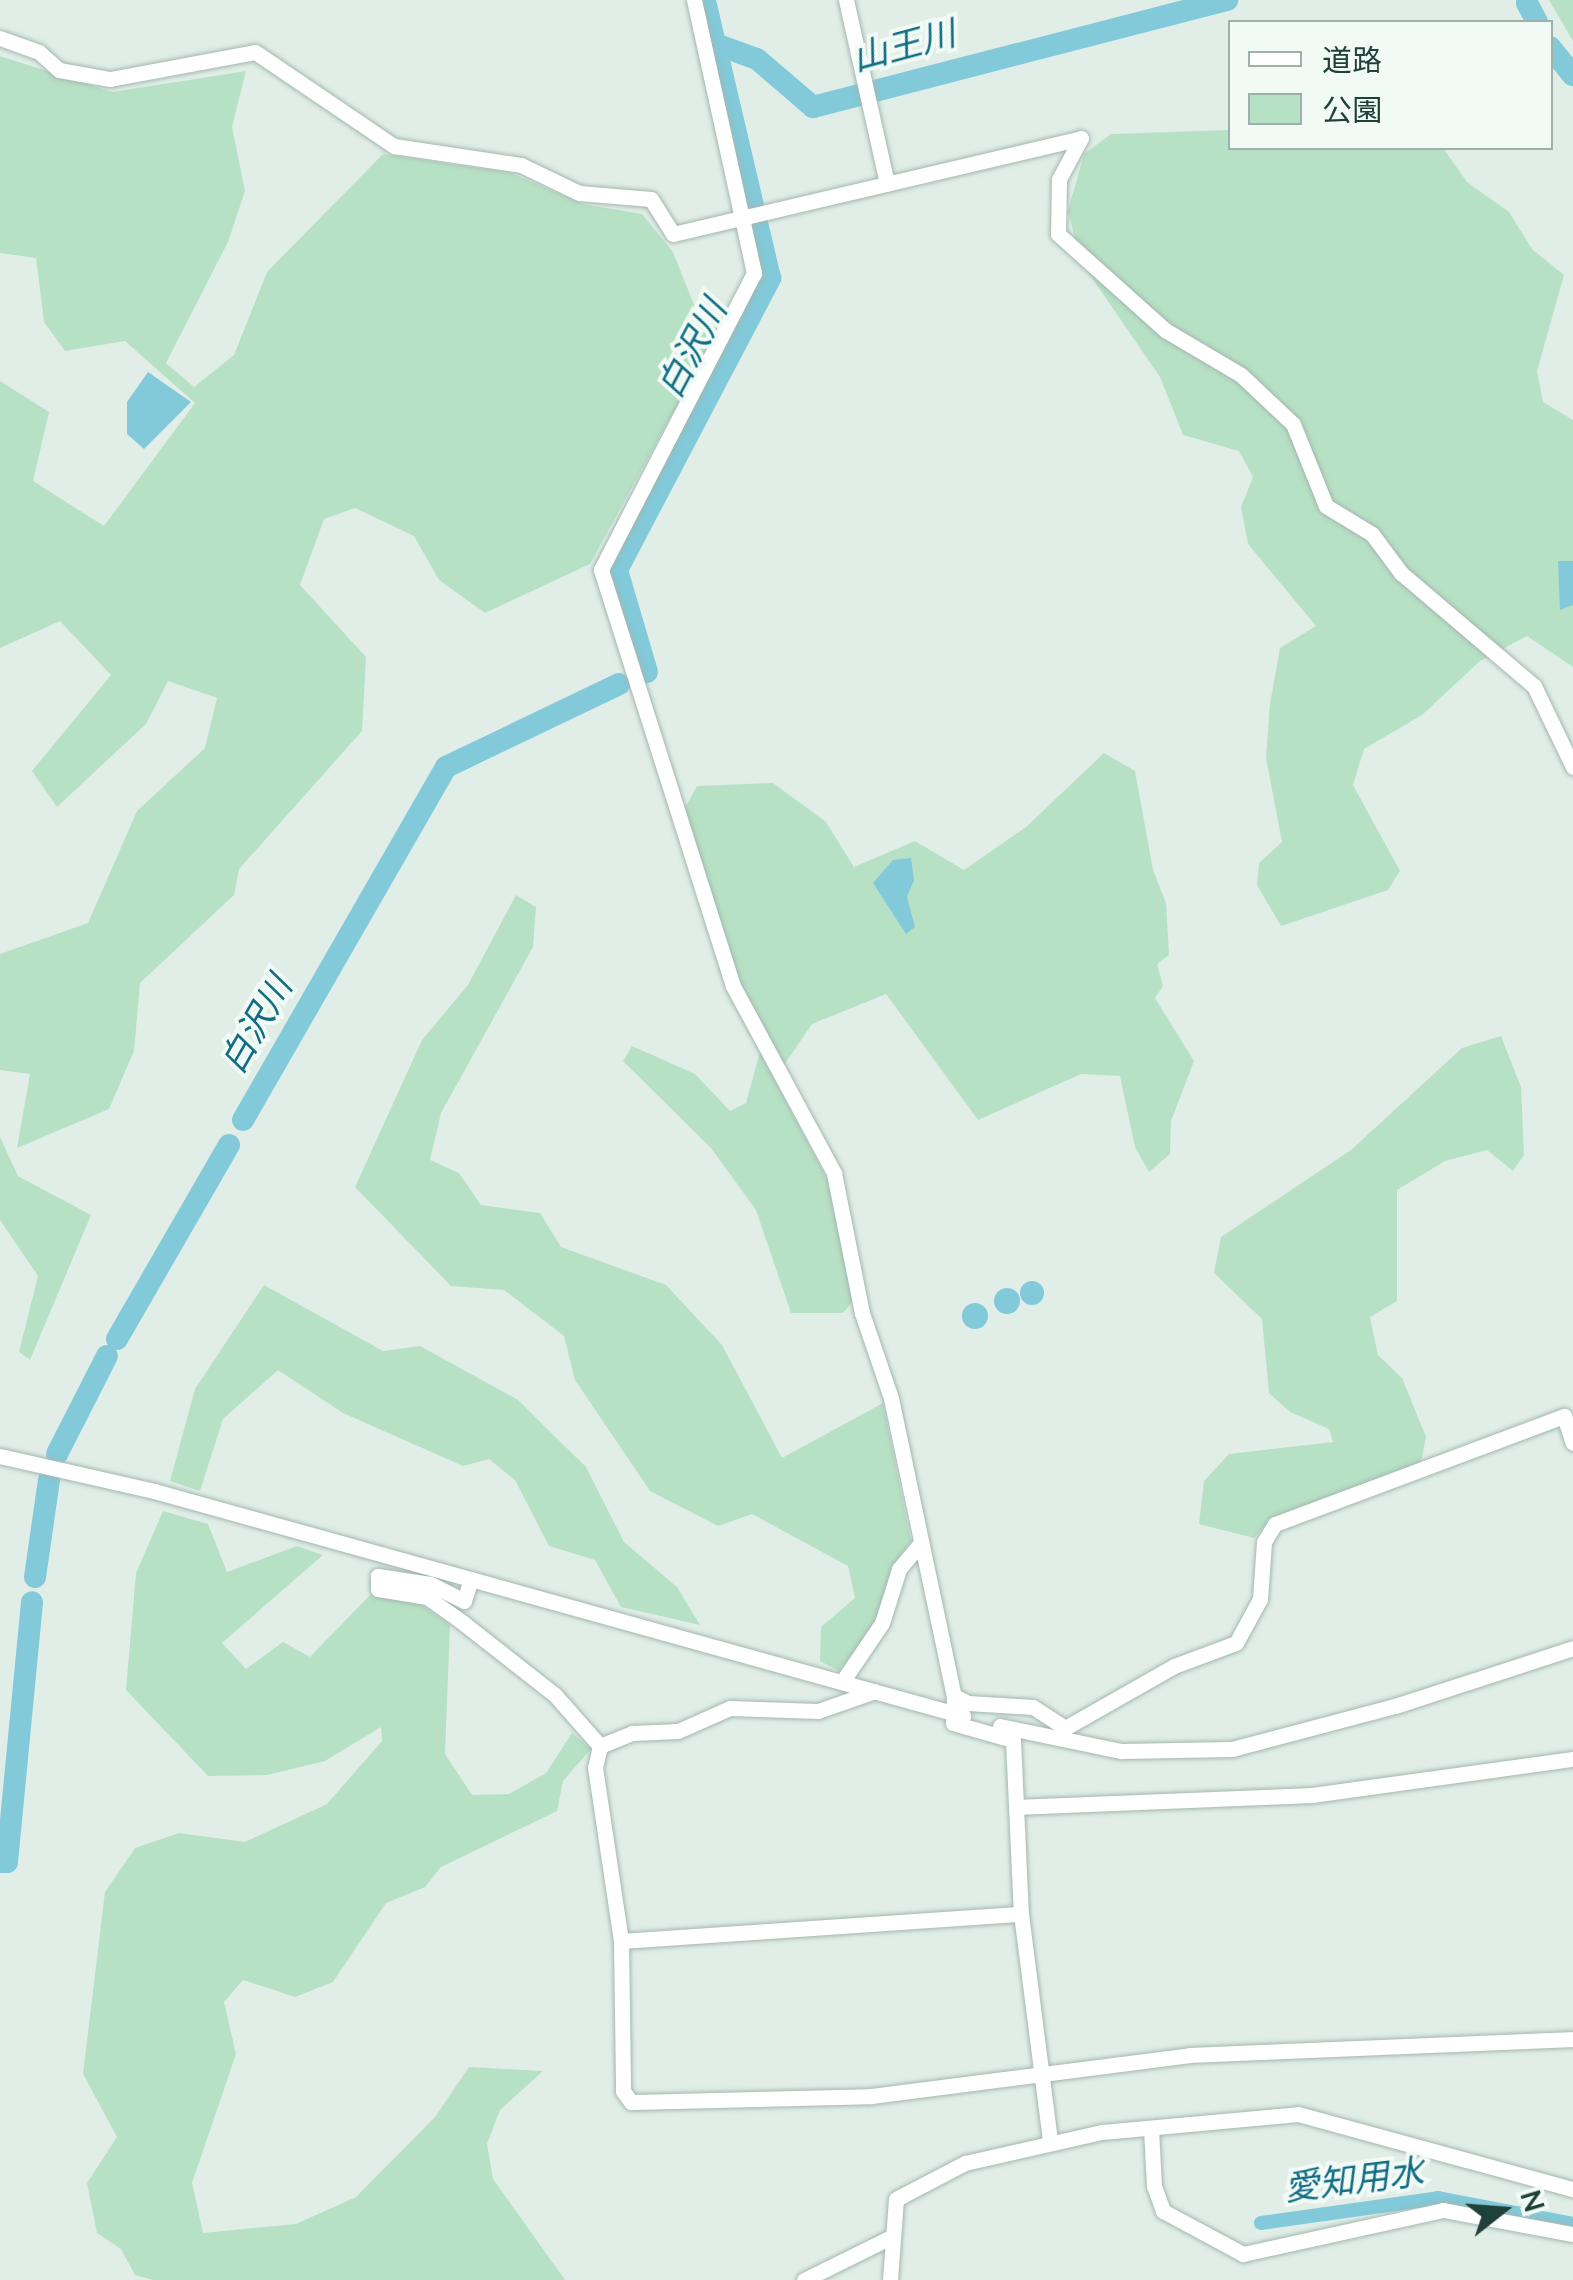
<!DOCTYPE html>
<meta charset="utf-8">
<style>
body{margin:0}
#map{position:relative;width:1573px;height:2280px;overflow:hidden;background:#e1eee8;font-family:"Nunito Sans","Noto Sans JP",sans-serif}
div>[style]{position:absolute}
[style*='--x']{left:calc(var(--x)*1px);top:calc(var(--y)*1px);width:calc(var(--w)*1px);rotate:calc(var(--a)*1deg)}
.green>*{inset:0;background:#b7e1c4}
.water>*{inset:0;background:#82c9da}
.round{border-radius:50%}
.canal>*{height:14px;margin:-7px;padding:0 7px;transform-origin:7px;border-radius:7px;background:#82c9da}
.river>*{height:22px;margin:-11px;padding:0 11px;transform-origin:11px;border-radius:11px;background:#82c9da}
.roads{filter:drop-shadow(0 0 2px #a3b7b0) drop-shadow(0 0 2px #a3b7b0)}
.minor>*{height:15px;margin:-7.5px;padding:0 7.5px;transform-origin:7.5px;border-radius:7.5px;background:#fff}
span{translate:-50% -50%;white-space:nowrap;text-align:center;line-height:1.15;-webkit-text-stroke:8px #f2faf6;paint-order:stroke}
.water-label{font-size:35px;color:#116d84;font-style:italic}
.legend{position:absolute;left:1228px;top:20px;width:325px;height:130px;box-sizing:border-box;background:#f2faf6;border:2px solid #9eb0aa;margin:0;padding:12px 18px;list-style:none;font-size:30px;color:#1f4139}
.legend li{display:flex;align-items:center;gap:20px;height:50px}
.legend b{width:50px;border:2px solid #9eb0aa}
.north{position:absolute;left:1453px;top:2160px;width:100px;height:100px;-webkit-text-stroke:8px #f2faf6;paint-order:stroke;rotate:73deg;font-size:28px;font-weight:700;line-height:40px;text-align:center;color:#1f4139}
.north::after{content:'';display:block;margin:auto;width:35px;height:45px;background:#1f4139;clip-path:polygon(50% 0,100% 100%,50% 72%,0 100%)}
</style>
<div id="map">
<div class="green">
<div style="clip-path:polygon(1549px 0,1573px 0,1573px 41px)"></div>
<div style="clip-path:polygon(0 56px,112px 92px,246px 71px,232px 127px,245px 191px,228px 242px,166px 363px,194px 387px,234px 355px,267px 272px,383px 154px,511px 173px,583px 204px,642px 214px,673px 252px,710px 345px,590px 564px,485px 613px,439px 580px,414px 536px,355px 508px,324px 519px,300px 585px,366px 657px,362px 731px,239px 869px,234px 895px,140px 983px,134px 1051px,109px 1109px,17px 1148px,30px 1074px,0 1070px,0 954px,88px 923px,137px 811px,205px 748px,217px 698px,168px 681px,146px 724px,57px 807px,32px 771px,111px 675px,60px 621px,0 648px,0 381px,49px 412px,33px 481px,104px 526px,195px 403px,125px 341px,65px 351px,44px 322px,36px 258px,0 253px)"></div>
<div style="clip-path:polygon(1230px 130px,1230px 148px,1443px 148px,1467px 182px,1509px 212px,1532px 249px,1564px 275px,1537px 371px,1543px 402px,1573px 420px,1573px 667px,1527px 636px,1480px 661px,1422px 715px,1364px 749px,1353px 785px,1400px 871px,1388px 890px,1281px 926px,1257px 885px,1259px 863px,1282px 842px,1266px 758px,1270px 704px,1280px 648px,1316px 626px,1248px 544px,1241px 507px,1253px 477px,1239px 451px,1183px 435px,1160px 377px,1081px 262px,1068px 211px,1084px 154px,1111px 134px)"></div>
<div style="clip-path:polygon(1104px 753px,1135px 771px,1153px 870px,1166px 903px,1169px 955px,1157px 964px,1163px 986px,1155px 998px,1194px 1061px,1171px 1121px,1170px 1154px,1149px 1172px,1135px 1147px,1120px 1076px,1081px 1074px,978px 1120px,886px 994px,812px 1024px,784px 1065px,743px 991px,684px 810px,697px 786px,773px 783px,826px 822px,854px 867px,915px 841px,964px 870px,1026px 827px)"></div>
<div style="clip-path:polygon(516px 895px,536px 907px,533px 947px,441px 1113px,430px 1160px,459px 1173px,481px 1205px,540px 1213px,561px 1247px,666px 1285px,722px 1345px,782px 1458px,883px 1403px,911px 1541px,892px 1566px,878px 1620px,839px 1671px,820px 1661px,821px 1627px,855px 1598px,848px 1566px,752px 1514px,718px 1526px,650px 1491px,575px 1380px,564px 1336px,504px 1290px,451px 1286px,355px 1187px,422px 1040px,468px 985px)"></div>
<div style="clip-path:polygon(1501px 1036px,1521px 1087px,1524px 1155px,1513px 1171px,1487px 1150px,1445px 1161px,1397px 1190px,1397px 1301px,1370px 1317px,1378px 1355px,1402px 1378px,1426px 1437px,1420px 1467px,1271px 1519px,1254px 1538px,1199px 1524px,1204px 1481px,1229px 1454px,1333px 1442px,1329px 1429px,1290px 1412px,1269px 1393px,1262px 1319px,1214px 1273px,1221px 1237px,1351px 1150px,1462px 1048px)"></div>
<div style="clip-path:polygon(632px 1046px,695px 1074px,730px 1111px,746px 1103px,760px 1052px,827px 1179px,853px 1301px,843px 1313px,791px 1313px,756px 1210px,711px 1148px,623px 1061px)"></div>
<div style="clip-path:polygon(0 1137px,18px 1176px,91px 1215px,30px 1360px,19px 1352px,38px 1276px,0 1220px)"></div>
<div style="clip-path:polygon(264px 1285px,383px 1351px,420px 1346px,518px 1400px,586px 1467px,624px 1542px,677px 1587px,700px 1625px,621px 1607px,595px 1560px,549px 1546px,515px 1480px,489px 1459px,463px 1466px,343px 1413px,278px 1370px,223px 1419px,200px 1491px,170px 1481px,195px 1389px)"></div>
<div style="clip-path:polygon(163px 1511px,208px 1524px,227px 1572px,297px 1546px,323px 1555px,222px 1643px,246px 1669px,283px 1642px,310px 1657px,371px 1594px,422px 1605px,450px 1625px,445px 1754px,472px 1795px,509px 1794px,546px 1773px,572px 1733px,591px 1749px,563px 1781px,557px 1811px,441px 1867px,425px 1887px,386px 1903px,333px 1982px,295px 1997px,243px 1980px,224px 2002px,236px 2054px,192px 2183px,203px 2233px,296px 2224px,356px 2197px,435px 2117px,469px 2067px,543px 2071px,500px 2110px,487px 2144px,493px 2179px,565px 2280px,153px 2280px,135px 2275px,121px 2249px,97px 2233px,87px 2183px,117px 2137px,83px 2074px,105px 1892px,135px 1848px,179px 1833px,245px 1842px,327px 1804px,382px 1741px,381px 1727px,325px 1761px,267px 1775px,208px 1776px,126px 1690px,136px 1573px)"></div>
</div>
<div class="water">
<div style="clip-path:polygon(148px 372px,191px 402px,144px 449px,127px 434px,127px 402px)"></div>
<div style="clip-path:polygon(1558px 561px,1573px 561px,1573px 605px,1560px 610px)"></div>
<div style="clip-path:polygon(911px 858px,914px 880px,907px 897px,915px 927px,906px 934px,873px 883px,893px 860px)"></div>
<div class="round" style="left:1020px;top:1281px;width:24px;height:24px"></div>
<div class="round" style="left:994px;top:1288px;width:26px;height:26px"></div>
<div class="round" style="left:962px;top:1303px;width:26px;height:26px"></div>
</div>
<div class="canal">
<div style="--x:1261;--y:2223;--w:179;--a:-8"></div>
<div style="--x:1438;--y:2198;--w:137;--a:10.9"></div>
</div>
<div class="river">
<div style="--x:1527;--y:3;--w:21;--a:62"></div>
<div style="--x:721;--y:46;--w:38;--a:20"></div>
<div style="--x:757;--y:59;--w:74;--a:40.6"></div>
<div style="--x:813;--y:107;--w:428;--a:-14.5"></div>
<div style="--x:1550;--y:47;--w:36;--a:51"></div>
<div style="--x:647;--y:672;--w:106;--a:-106.4"></div>
<div style="--x:617;--y:570;--w:330;--a:-62.3"></div>
<div style="--x:770;--y:278;--w:285;--a:-103.2"></div>
<div style="--x:243;--y:1120;--w:407;--a:-60.1"></div>
<div style="--x:446;--y:767;--w:192;--a:-25.6"></div>
<div style="--x:117;--y:1339;--w:224;--a:-60"></div>
<div style="--x:57;--y:1454;--w:110;--a:-63"></div>
<div style="--x:35;--y:1577;--w:98;--a:-81.8"></div>
<div style="--x:0;--y:1862;--w:7;--a:0"></div>
<div style="--x:7;--y:1862;--w:261;--a:-84.5"></div>
</div>
<div class="roads">
<div class="minor">
<div style="--x:694;--y:0;--w:280;--a:77.6"></div>
<div style="--x:754;--y:273;--w:334;--a:117.3"></div>
<div style="--x:601;--y:570;--w:436;--a:72.4"></div>
<div style="--x:733;--y:986;--w:213;--a:61.6"></div>
<div style="--x:834;--y:1173;--w:143;--a:78.7"></div>
<div style="--x:862;--y:1313;--w:90;--a:71.2"></div>
<div style="--x:891;--y:1398;--w:305;--a:78.1"></div>
<div style="--x:954;--y:1696;--w:27;--a:92"></div>
<div style="--x:953;--y:1723;--w:62;--a:15.8"></div>
<div style="--x:1013;--y:1740;--w:174;--a:87.4"></div>
<div style="--x:1021;--y:1914;--w:229;--a:82.7"></div>
<div style="--x:846;--y:0;--w:188;--a:77.4"></div>
<div style="--x:0;--y:38;--w:41;--a:19.7"></div>
<div style="--x:39;--y:52;--w:27;--a:42"></div>
<div style="--x:59;--y:70;--w:52;--a:10"></div>
<div style="--x:110;--y:79;--w:147;--a:-10.5"></div>
<div style="--x:255;--y:52;--w:168;--a:34.1"></div>
<div style="--x:394;--y:146;--w:128;--a:8.5"></div>
<div style="--x:521;--y:165;--w:64;--a:25.8"></div>
<div style="--x:579;--y:193;--w:72;--a:4.8"></div>
<div style="--x:651;--y:199;--w:41;--a:57.8"></div>
<div style="--x:673;--y:234;--w:419;--a:-13.2"></div>
<div style="--x:1081;--y:138;--w:47;--a:118.2"></div>
<div style="--x:1059;--y:179;--w:55;--a:91"></div>
<div style="--x:1058;--y:234;--w:144;--a:41.9"></div>
<div style="--x:1165;--y:330;--w:88;--a:30.6"></div>
<div style="--x:1241;--y:375;--w:71;--a:43.3"></div>
<div style="--x:1293;--y:424;--w:88;--a:68.1"></div>
<div style="--x:1326;--y:506;--w:54;--a:31.3"></div>
<div style="--x:1372;--y:534;--w:49;--a:53.4"></div>
<div style="--x:1401;--y:573;--w:175;--a:40.4"></div>
<div style="--x:1534;--y:686;--w:90;--a:64.3"></div>
<div style="--x:0;--y:1456;--w:158;--a:12.8"></div>
<div style="--x:154;--y:1491;--w:840;--a:15.54"></div>
<div style="--x:471;--y:1579;--w:23;--a:108"></div>
<div style="--x:464;--y:1601;--w:38;--a:-153"></div>
<div style="--x:430;--y:1584;--w:53;--a:-171.3"></div>
<div style="--x:378;--y:1576;--w:13;--a:90"></div>
<div style="--x:378;--y:1589;--w:50;--a:9.3"></div>
<div style="--x:427;--y:1597;--w:43;--a:35.5"></div>
<div style="--x:462;--y:1622;--w:118;--a:38.1"></div>
<div style="--x:555;--y:1695;--w:68;--a:48.6"></div>
<div style="--x:842;--y:1682;--w:71;--a:-55.9"></div>
<div style="--x:882;--y:1623;--w:57;--a:-72.5"></div>
<div style="--x:899;--y:1569;--w:31;--a:-50"></div>
<div style="--x:954;--y:1696;--w:16;--a:27"></div>
<div style="--x:968;--y:1703;--w:65;--a:3.5"></div>
<div style="--x:1033;--y:1707;--w:38;--a:33"></div>
<div style="--x:1065;--y:1728;--w:125;--a:-29.6"></div>
<div style="--x:1174;--y:1666;--w:66;--a:-20.4"></div>
<div style="--x:1236;--y:1643;--w:50;--a:-61.4"></div>
<div style="--x:1260;--y:1599;--w:57;--a:-86"></div>
<div style="--x:1264;--y:1542;--w:21;--a:-59"></div>
<div style="--x:1275;--y:1524;--w:309;--a:-20.5"></div>
<div style="--x:1564;--y:1416;--w:28;--a:72"></div>
<div style="--x:1000;--y:1726;--w:124;--a:11.7"></div>
<div style="--x:1121;--y:1751;--w:111;--a:-1"></div>
<div style="--x:1232;--y:1749;--w:169;--a:-14.8"></div>
<div style="--x:1395;--y:1706;--w:187;--a:-18"></div>
<div style="--x:600;--y:1746;--w:22;--a:103"></div>
<div style="--x:595;--y:1767;--w:176;--a:81.5"></div>
<div style="--x:621;--y:1941;--w:150;--a:89.2"></div>
<div style="--x:623;--y:2091;--w:14;--a:54"></div>
<div style="--x:631;--y:2102;--w:240;--a:-1.4"></div>
<div style="--x:871;--y:2096;--w:322;--a:-7.3"></div>
<div style="--x:1190;--y:2055;--w:383;--a:-2.4"></div>
<div style="--x:600;--y:1746;--w:35;--a:-22"></div>
<div style="--x:632;--y:1733;--w:46;--a:-2.5"></div>
<div style="--x:678;--y:1731;--w:57;--a:-23.9"></div>
<div style="--x:730;--y:1708;--w:88;--a:2"></div>
<div style="--x:818;--y:1711;--w:60;--a:-19.3"></div>
<div style="--x:1016;--y:1807;--w:296;--a:-2.3"></div>
<div style="--x:1312;--y:1795;--w:263;--a:-7.9"></div>
<div style="--x:621;--y:1941;--w:401;--a:-3.9"></div>
<div style="--x:1151;--y:2129;--w:57;--a:87"></div>
<div style="--x:1154;--y:2186;--w:27;--a:70"></div>
<div style="--x:1163;--y:2211;--w:91;--a:28.3"></div>
<div style="--x:1243;--y:2254;--w:205;--a:-12.4"></div>
<div style="--x:1443;--y:2210;--w:132;--a:10.5"></div>
<div style="--x:804;--y:2280;--w:99;--a:-26.3"></div>
<div style="--x:890;--y:2280;--w:81;--a:-85.8"></div>
<div style="--x:896;--y:2199;--w:78;--a:-27.6"></div>
<div style="--x:965;--y:2163;--w:140;--a:-12.8"></div>
<div style="--x:1102;--y:2132;--w:197;--a:-5.2"></div>
<div style="--x:1298;--y:2114;--w:285;--a:15.3"></div>
</div>
</div>
<div class="water-label">
<span style="left:904px;top:47px;rotate:-15deg">山王川</span>
<span style="left:693px;top:349px;rotate:-62deg">白沢川</span>
<span style="left:257px;top:1025px;rotate:-60deg">白沢川</span>
<span style="left:1354px;top:2181px;rotate:-7deg">愛知用水</span>
</div>
<ul class="legend">
<li><b style="height:12px;background:#fff"></b>道路</li>
<li><b style="height:28px;background:#b7e1c4"></b>公園</li>
</ul>
<div class="north">N</div>
</div>
